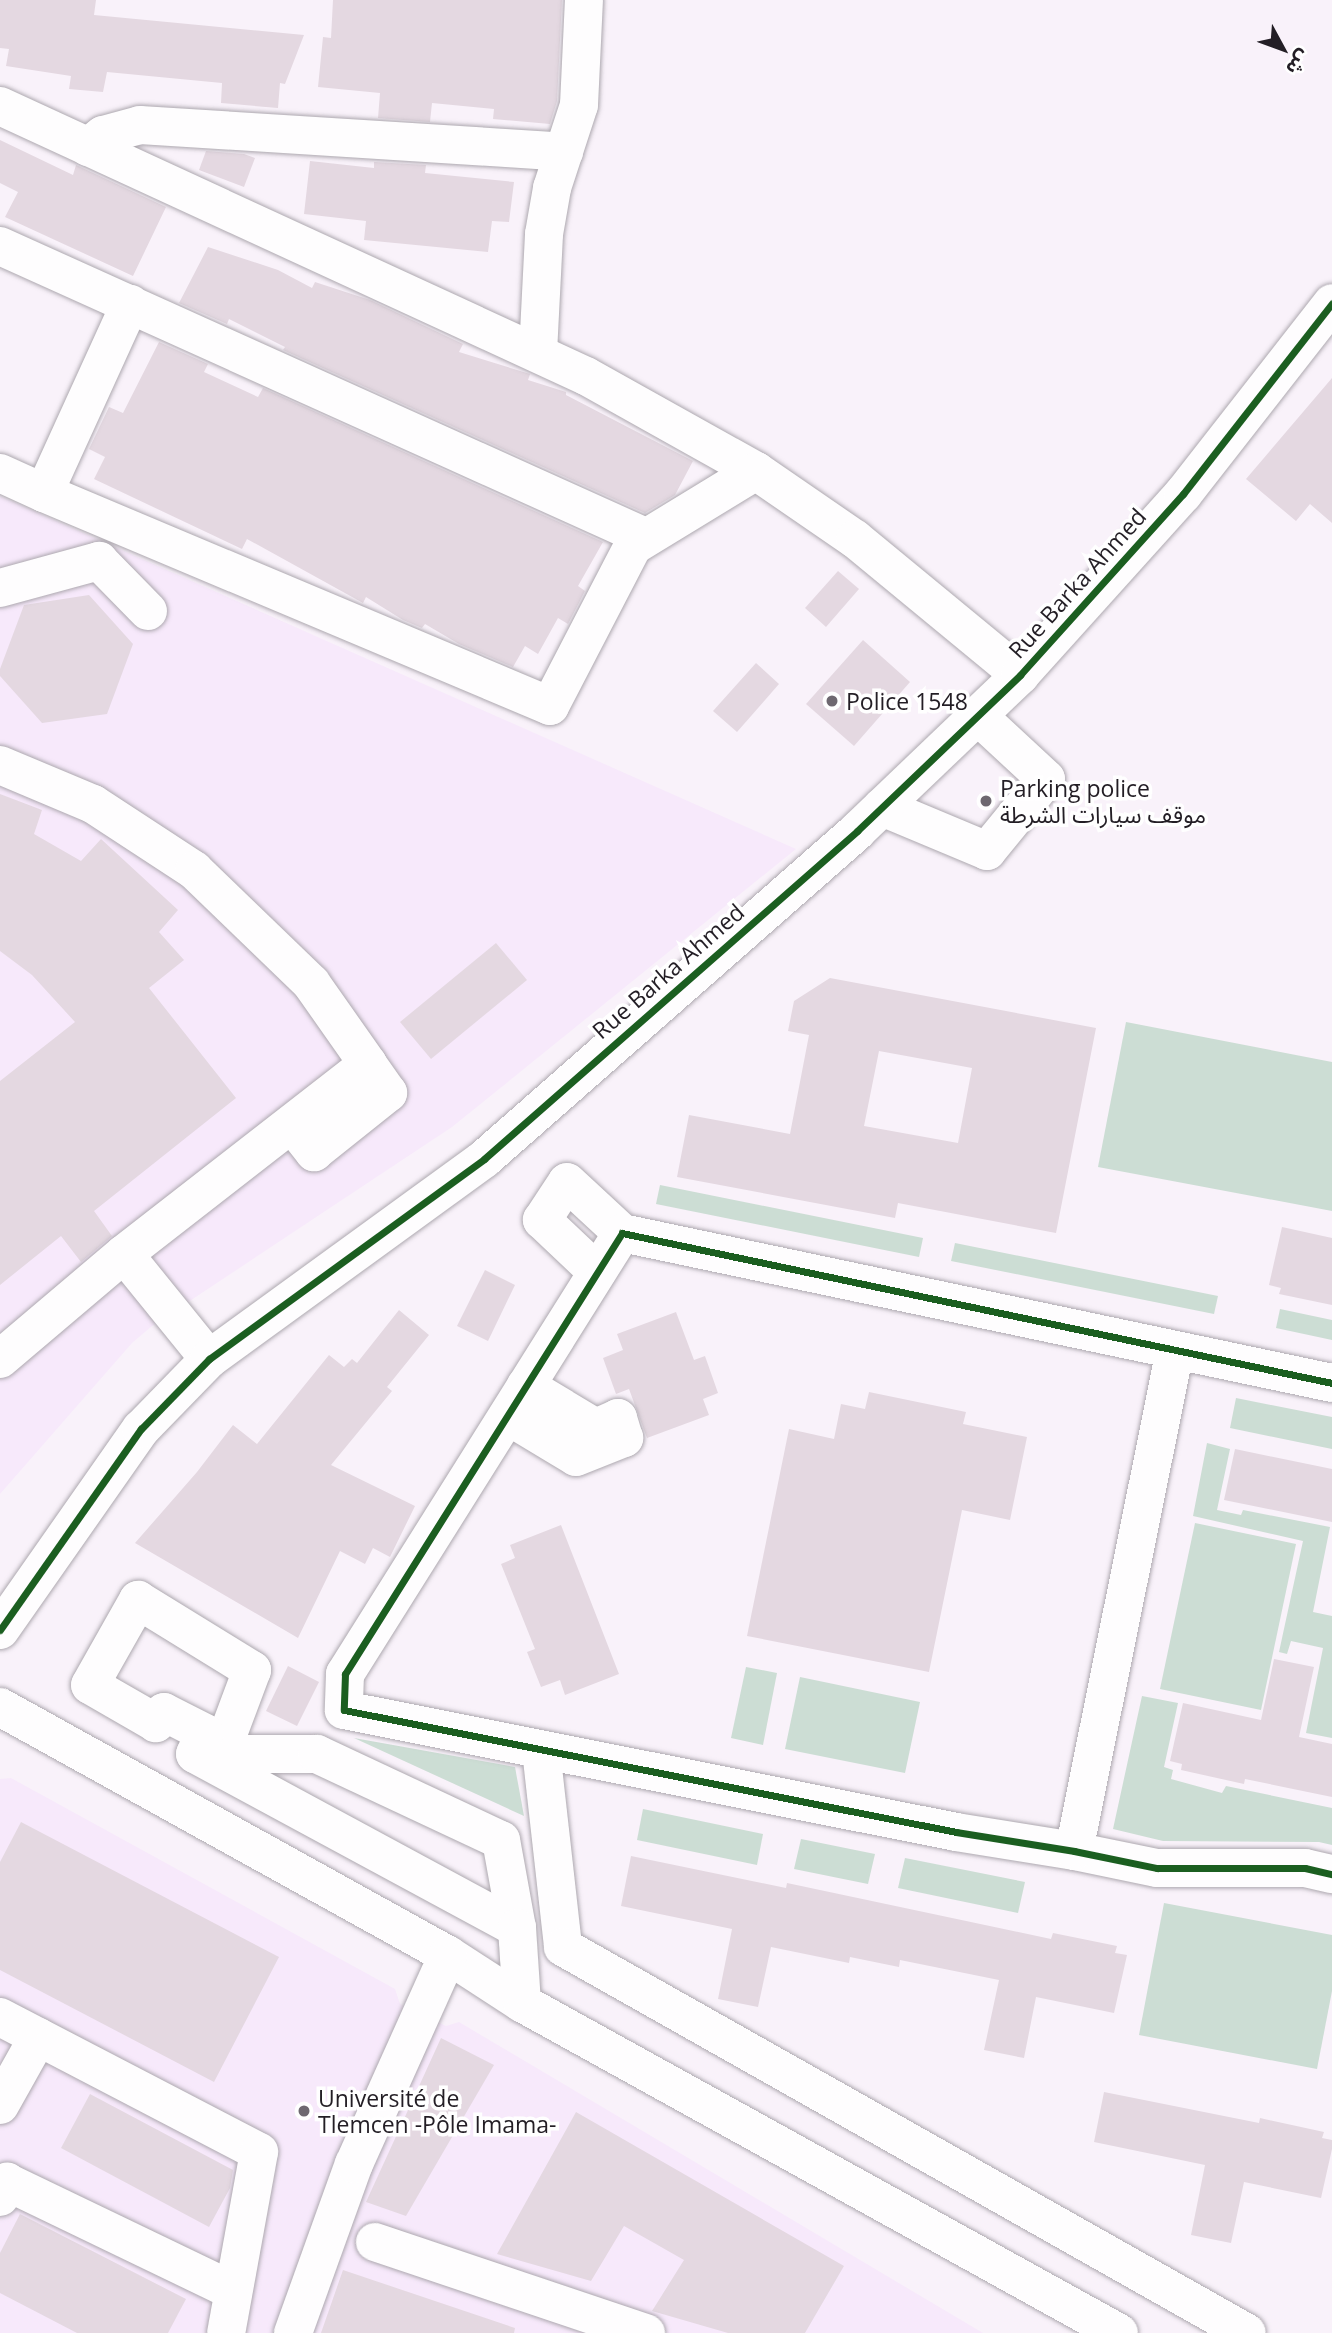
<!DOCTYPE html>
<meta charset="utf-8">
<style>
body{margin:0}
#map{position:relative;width:1332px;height:2333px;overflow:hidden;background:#f9f2fa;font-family:"Open Sans","Noto Sans Arabic",sans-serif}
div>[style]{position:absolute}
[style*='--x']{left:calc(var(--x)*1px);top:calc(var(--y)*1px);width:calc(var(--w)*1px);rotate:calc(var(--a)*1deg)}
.built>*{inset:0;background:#f7e9fb}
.green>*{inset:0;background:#ccddd4}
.building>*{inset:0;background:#e4d8e1}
.roads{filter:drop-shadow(0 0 2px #ada8af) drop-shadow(0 0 2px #ada8af)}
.street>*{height:38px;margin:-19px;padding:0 19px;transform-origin:19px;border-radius:19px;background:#fefdfe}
.cycleway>*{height:7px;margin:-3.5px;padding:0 3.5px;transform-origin:3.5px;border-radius:3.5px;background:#1b5e20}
.dots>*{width:19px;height:19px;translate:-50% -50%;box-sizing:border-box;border:4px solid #fff;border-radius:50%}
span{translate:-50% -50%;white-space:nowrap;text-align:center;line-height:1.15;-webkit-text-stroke:7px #fff;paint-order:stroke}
.street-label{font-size:23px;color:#231e25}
.poi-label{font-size:23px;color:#231e25}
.left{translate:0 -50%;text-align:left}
.north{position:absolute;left:1248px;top:14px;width:70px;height:70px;-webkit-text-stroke:5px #fff;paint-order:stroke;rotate:131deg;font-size:19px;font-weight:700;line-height:28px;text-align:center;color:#231e25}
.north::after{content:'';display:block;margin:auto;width:24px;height:32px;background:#231e25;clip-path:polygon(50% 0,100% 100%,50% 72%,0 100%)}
</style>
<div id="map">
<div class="built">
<div style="clip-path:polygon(0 496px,796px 849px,452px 1127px,152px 1326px,132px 1343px,0 1494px)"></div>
<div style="clip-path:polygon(11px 1778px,395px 1989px,400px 2004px,446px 2026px,459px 2022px,983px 2333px,0 2333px,0 1779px)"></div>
</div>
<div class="green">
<div style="clip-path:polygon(1126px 1022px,1332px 1062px,1332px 1211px,1098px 1167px)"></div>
<div style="clip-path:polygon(660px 1185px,923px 1238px,919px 1257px,656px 1204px)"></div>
<div style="clip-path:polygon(955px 1243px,1218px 1296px,1214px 1314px,951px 1261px)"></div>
<div style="clip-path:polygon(1280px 1309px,1332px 1320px,1332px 1340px,1276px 1328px)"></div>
<div style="clip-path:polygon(1236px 1398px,1332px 1417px,1332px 1449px,1230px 1428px)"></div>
<div style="clip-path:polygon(1207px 1443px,1230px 1449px,1217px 1510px,1241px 1515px,1243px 1510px,1330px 1527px,1313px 1612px,1332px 1616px,1332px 1738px,1306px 1733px,1323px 1648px,1291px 1641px,1287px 1654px,1279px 1652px,1303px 1541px,1193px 1516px)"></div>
<div style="clip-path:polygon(1195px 1523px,1296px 1544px,1261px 1710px,1160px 1689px)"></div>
<div style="clip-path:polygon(746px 1667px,777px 1673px,763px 1745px,731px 1738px)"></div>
<div style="clip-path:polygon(800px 1677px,920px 1702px,905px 1773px,785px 1749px)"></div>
<div style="clip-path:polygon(1142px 1696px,1178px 1703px,1164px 1767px,1173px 1770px,1171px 1779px,1222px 1793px,1226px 1786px,1332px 1808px,1332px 1845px,1319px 1842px,1163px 1841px,1113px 1829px)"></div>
<div style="clip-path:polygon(354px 1738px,515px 1767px,524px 1816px)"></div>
<div style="clip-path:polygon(643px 1809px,763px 1834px,757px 1865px,637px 1840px)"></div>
<div style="clip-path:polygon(801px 1839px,875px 1854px,868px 1884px,794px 1869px)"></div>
<div style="clip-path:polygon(905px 1858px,1025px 1882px,1018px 1913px,898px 1888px)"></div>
<div style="clip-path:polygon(1164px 1903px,1332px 1935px,1332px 1991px,1317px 2069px,1139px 2035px)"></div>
</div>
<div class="building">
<div style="clip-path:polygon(0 0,96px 0,94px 15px,304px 35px,285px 84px,280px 83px,278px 108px,221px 103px,222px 83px,107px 72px,103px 92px,69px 89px,71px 76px,6px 66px,9px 49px,0 48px)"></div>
<div style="clip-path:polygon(333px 0,562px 0,557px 101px,550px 124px,493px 119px,494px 109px,432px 103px,430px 122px,378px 118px,380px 93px,318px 87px,323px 37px,331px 38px)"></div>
<div style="clip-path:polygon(0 140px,73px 175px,76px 165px,166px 207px,133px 276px,5px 217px,18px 192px,0 183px)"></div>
<div style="clip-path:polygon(206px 151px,244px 154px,255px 158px,244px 187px,199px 170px)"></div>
<div style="clip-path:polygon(310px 161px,374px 168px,374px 162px,426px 165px,425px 173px,514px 182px,509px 222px,492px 221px,488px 252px,364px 240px,366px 221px,304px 214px)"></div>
<div style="clip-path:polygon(208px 247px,278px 270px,312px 288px,315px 282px,370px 300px,463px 344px,459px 352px,530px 374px,528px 380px,566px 392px,566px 395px,693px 461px,675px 495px,645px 513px,283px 350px,285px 347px,229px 319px,227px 324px,179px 303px)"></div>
<div style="clip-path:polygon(159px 342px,208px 364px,204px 372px,258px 397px,263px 388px,603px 542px,578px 586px,585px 591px,568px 624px,558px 618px,538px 654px,525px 646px,513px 667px,459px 644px,425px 624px,422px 628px,403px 620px,366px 597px,363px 603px,247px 539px,242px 549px,94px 479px,105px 457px,89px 449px,109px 407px,123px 413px)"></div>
<div style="clip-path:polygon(1332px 378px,1332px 523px,1310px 504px,1296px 521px,1246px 479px)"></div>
<div style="clip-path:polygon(838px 571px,859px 589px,826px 627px,805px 608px)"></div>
<div style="clip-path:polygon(89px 595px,133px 644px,107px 714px,42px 723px,0 676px,0 669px,24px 605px)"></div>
<div style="clip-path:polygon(863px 640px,910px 682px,854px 746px,806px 704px)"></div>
<div style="clip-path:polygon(756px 663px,779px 684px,737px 732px,713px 711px)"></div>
<div style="clip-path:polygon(0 794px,42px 810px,34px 834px,81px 861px,101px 839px,178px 910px,159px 932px,184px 960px,149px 988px,236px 1098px,94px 1211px,112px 1236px,81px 1262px,61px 1236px,0 1285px,0 1081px,75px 1022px,32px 975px,0 951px)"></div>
<div style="clip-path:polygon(496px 943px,527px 980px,431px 1059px,400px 1022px)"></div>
<div style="clip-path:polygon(evenodd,830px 978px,1096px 1028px,1056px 1233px,898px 1203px,895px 1218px,677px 1177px,689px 1115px,790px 1134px,809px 1035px,788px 1031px,794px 1001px,830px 978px,879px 1051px,972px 1068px,958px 1143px,864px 1126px,879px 1051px)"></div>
<div style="clip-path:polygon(1282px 1227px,1332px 1238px,1332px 1305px,1279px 1294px,1281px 1288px,1269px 1285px)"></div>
<div style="clip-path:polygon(485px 1270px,515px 1285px,488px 1341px,457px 1326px)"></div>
<div style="clip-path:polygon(399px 1310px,429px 1335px,387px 1387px,392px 1391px,331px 1465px,415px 1506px,390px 1557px,373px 1548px,365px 1564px,340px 1551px,298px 1638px,135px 1543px,197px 1472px,233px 1425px,257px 1444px,329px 1355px,344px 1367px,352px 1359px,357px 1363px)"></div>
<div style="clip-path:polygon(676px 1312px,694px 1360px,705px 1356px,718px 1393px,703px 1399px,709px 1415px,647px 1438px,629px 1389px,616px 1394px,603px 1358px,623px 1350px,617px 1334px)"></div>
<div style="clip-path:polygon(869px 1392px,966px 1412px,963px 1424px,1027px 1437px,1010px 1520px,962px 1510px,929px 1672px,747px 1636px,789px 1429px,834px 1439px,841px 1404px,865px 1409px)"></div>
<div style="clip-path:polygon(1235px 1449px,1332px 1469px,1332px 1522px,1224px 1500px)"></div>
<div style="clip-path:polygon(561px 1525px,619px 1674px,565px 1695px,560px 1680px,541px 1687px,527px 1652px,535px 1649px,501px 1564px,515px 1558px,510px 1545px)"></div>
<div style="clip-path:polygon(1274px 1659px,1314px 1667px,1299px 1737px,1332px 1744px,1332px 1797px,1245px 1779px,1244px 1784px,1181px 1770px,1182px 1764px,1170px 1761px,1183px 1703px,1261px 1720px)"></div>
<div style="clip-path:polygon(288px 1666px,319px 1682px,297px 1726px,266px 1711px)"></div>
<div style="clip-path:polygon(21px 1822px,279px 1957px,214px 2082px,0 1970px,0 1862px)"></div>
<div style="clip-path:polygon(631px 1856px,786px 1888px,787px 1883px,1051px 1939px,1053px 1933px,1117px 1946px,1115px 1953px,1127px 1955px,1114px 2013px,1036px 1997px,1024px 2058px,984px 2050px,999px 1980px,900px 1960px,899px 1967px,850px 1957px,849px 1963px,771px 1947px,758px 2007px,718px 1999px,732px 1929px,621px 1906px)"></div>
<div style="clip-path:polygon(441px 2038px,494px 2065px,406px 2216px,366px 2202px)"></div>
<div style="clip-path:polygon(1104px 2092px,1259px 2123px,1260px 2118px,1324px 2132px,1322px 2138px,1332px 2140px,1332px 2149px,1321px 2198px,1244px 2182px,1231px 2243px,1191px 2235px,1205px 2165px,1094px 2142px)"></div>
<div style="clip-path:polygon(90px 2094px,233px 2170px,230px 2188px,209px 2227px,61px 2148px)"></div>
<div style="clip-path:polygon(576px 2112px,844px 2266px,805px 2333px,728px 2333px,652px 2311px,684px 2260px,624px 2226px,591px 2281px,497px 2254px)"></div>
<div style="clip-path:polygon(20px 2214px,186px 2299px,168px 2333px,77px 2333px,0 2293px,0 2253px)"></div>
<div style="clip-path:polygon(343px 2270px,515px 2328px,514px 2333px,321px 2333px)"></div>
</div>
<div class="roads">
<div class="street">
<div style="--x:0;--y:106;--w:645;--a:24.74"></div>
<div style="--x:586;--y:376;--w:195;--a:29.2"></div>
<div style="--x:756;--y:471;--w:120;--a:34.5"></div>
<div style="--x:855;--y:539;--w:214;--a:39.5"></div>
<div style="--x:88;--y:147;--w:19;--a:-39"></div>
<div style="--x:103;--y:135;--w:38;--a:-15"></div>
<div style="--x:140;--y:125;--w:425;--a:3.6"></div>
<div style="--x:0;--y:246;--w:708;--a:24.28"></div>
<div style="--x:538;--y:353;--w:119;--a:-87.1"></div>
<div style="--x:544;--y:234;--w:47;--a:-80.1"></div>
<div style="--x:552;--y:188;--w:87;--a:-72"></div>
<div style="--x:579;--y:105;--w:105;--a:-87.3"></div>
<div style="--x:0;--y:473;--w:48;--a:24.4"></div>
<div style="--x:44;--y:493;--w:208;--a:-65.5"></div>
<div style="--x:44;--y:493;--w:549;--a:22.83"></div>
<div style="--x:550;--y:706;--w:180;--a:-62.6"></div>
<div style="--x:633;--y:546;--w:144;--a:-31.4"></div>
<div style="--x:0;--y:588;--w:103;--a:-15.3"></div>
<div style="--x:99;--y:561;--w:70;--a:45.6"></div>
<div style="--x:0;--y:765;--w:101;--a:22.8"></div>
<div style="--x:93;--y:804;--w:121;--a:33.2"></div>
<div style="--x:194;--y:870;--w:163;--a:44"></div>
<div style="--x:311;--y:983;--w:99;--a:54.9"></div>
<div style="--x:368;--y:1064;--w:309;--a:142.1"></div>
<div style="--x:882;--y:807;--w:114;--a:22.7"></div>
<div style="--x:987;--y:851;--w:93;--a:-50.7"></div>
<div style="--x:1046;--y:779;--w:93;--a:-137.2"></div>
<div style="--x:292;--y:1124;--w:36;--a:52"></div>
<div style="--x:314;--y:1152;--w:95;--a:-38.6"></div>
<div style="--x:388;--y:1093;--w:35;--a:-125"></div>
<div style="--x:597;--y:1272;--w:76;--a:-136.6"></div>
<div style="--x:542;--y:1220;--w:45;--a:-56.7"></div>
<div style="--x:567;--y:1182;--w:75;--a:42.8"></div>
<div style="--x:0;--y:1359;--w:162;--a:-40.3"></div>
<div style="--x:124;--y:1254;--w:135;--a:51"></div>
<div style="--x:1332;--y:1383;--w:726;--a:-168.07"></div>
<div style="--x:622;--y:1233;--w:521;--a:122.13"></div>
<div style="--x:345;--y:1674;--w:36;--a:92"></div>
<div style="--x:344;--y:1710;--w:624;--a:11.27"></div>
<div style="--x:956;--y:1832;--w:120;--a:9.1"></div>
<div style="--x:1074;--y:1851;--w:85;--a:11.6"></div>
<div style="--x:1157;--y:1868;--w:148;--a:0"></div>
<div style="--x:1305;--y:1868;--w:28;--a:13"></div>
<div style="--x:508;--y:1416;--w:79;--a:31.1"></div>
<div style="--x:576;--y:1457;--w:52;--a:-21.6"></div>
<div style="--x:624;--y:1438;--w:21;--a:-107"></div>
<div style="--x:618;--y:1418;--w:24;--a:156"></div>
<div style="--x:596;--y:1428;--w:82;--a:-149"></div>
<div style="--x:138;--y:1600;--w:134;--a:31.6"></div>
<div style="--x:252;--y:1670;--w:80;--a:110.5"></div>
<div style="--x:224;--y:1745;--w:17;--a:33"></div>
<div style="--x:238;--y:1754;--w:79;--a:0"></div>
<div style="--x:317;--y:1754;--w:203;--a:25.1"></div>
<div style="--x:501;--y:1840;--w:89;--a:79.7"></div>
<div style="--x:517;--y:1928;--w:366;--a:-151.6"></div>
<div style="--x:195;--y:1754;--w:23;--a:-65"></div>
<div style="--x:205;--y:1733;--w:46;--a:-152.9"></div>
<div style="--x:164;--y:1712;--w:14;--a:126"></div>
<div style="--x:156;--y:1723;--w:76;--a:-150.1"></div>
<div style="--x:90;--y:1685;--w:98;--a:-60.5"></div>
<div style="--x:0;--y:1630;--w:246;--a:-55"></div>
<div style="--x:141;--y:1429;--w:98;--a:-45.8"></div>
<div style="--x:209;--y:1359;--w:340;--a:-36"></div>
<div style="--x:484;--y:1159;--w:497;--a:-41.3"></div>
<div style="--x:857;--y:831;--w:226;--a:-43.7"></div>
<div style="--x:1020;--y:675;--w:244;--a:-48"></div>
<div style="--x:1183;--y:494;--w:242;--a:-52"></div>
<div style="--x:0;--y:1707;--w:512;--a:28.97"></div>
<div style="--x:448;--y:1955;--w:88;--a:33"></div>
<div style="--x:522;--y:2003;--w:682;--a:28.93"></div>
<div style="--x:541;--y:1750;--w:198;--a:83.6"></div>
<div style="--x:563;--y:1947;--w:785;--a:29.44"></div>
<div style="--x:1074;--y:1851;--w:511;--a:-78.6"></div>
<div style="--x:517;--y:1928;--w:75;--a:86.2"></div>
<div style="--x:0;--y:2017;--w:292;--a:27.5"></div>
<div style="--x:259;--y:2152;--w:184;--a:100.3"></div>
<div style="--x:0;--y:2105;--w:78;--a:-60.8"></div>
<div style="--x:0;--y:2197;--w:17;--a:-65"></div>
<div style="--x:7;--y:2182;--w:251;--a:25.7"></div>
<div style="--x:375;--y:2242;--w:286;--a:18.6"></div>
<div style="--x:293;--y:2333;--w:180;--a:-70.2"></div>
<div style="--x:354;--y:2164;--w:229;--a:-65.8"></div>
</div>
</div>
<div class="cycleway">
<div style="--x:1332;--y:1383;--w:726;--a:-168.07"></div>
<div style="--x:622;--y:1233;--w:521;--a:122.13"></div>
<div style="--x:345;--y:1674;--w:36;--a:92"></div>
<div style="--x:344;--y:1710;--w:624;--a:11.27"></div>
<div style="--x:956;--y:1832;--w:120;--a:9.1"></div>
<div style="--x:1074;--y:1851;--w:85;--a:11.6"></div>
<div style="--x:1157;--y:1868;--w:148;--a:0"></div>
<div style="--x:1305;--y:1868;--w:28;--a:13"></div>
<div style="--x:0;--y:1630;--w:246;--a:-55"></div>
<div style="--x:141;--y:1429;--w:98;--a:-45.8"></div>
<div style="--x:209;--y:1359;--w:340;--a:-36"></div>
<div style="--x:484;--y:1159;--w:497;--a:-41.3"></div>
<div style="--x:857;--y:831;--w:226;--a:-43.7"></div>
<div style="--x:1020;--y:675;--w:244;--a:-48"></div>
<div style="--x:1183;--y:494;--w:242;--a:-52"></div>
</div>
<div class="dots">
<div style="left:832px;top:701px;background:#6e6870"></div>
<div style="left:986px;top:801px;background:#6e6870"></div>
<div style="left:304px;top:2111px;background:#6e6870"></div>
</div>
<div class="street-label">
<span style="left:1077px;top:583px;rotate:-48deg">Rue Barka Ahmed</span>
<span style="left:668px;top:971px;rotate:-41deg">Rue Barka Ahmed</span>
</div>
<div class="poi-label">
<span class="left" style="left:846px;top:701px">Police 1548</span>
<span class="left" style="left:1000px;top:801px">Parking police<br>موقف سيارات الشرطة</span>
<span class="left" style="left:318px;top:2111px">Université de<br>Tlemcen -Pôle Imama-</span>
</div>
<div class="north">ش</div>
</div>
